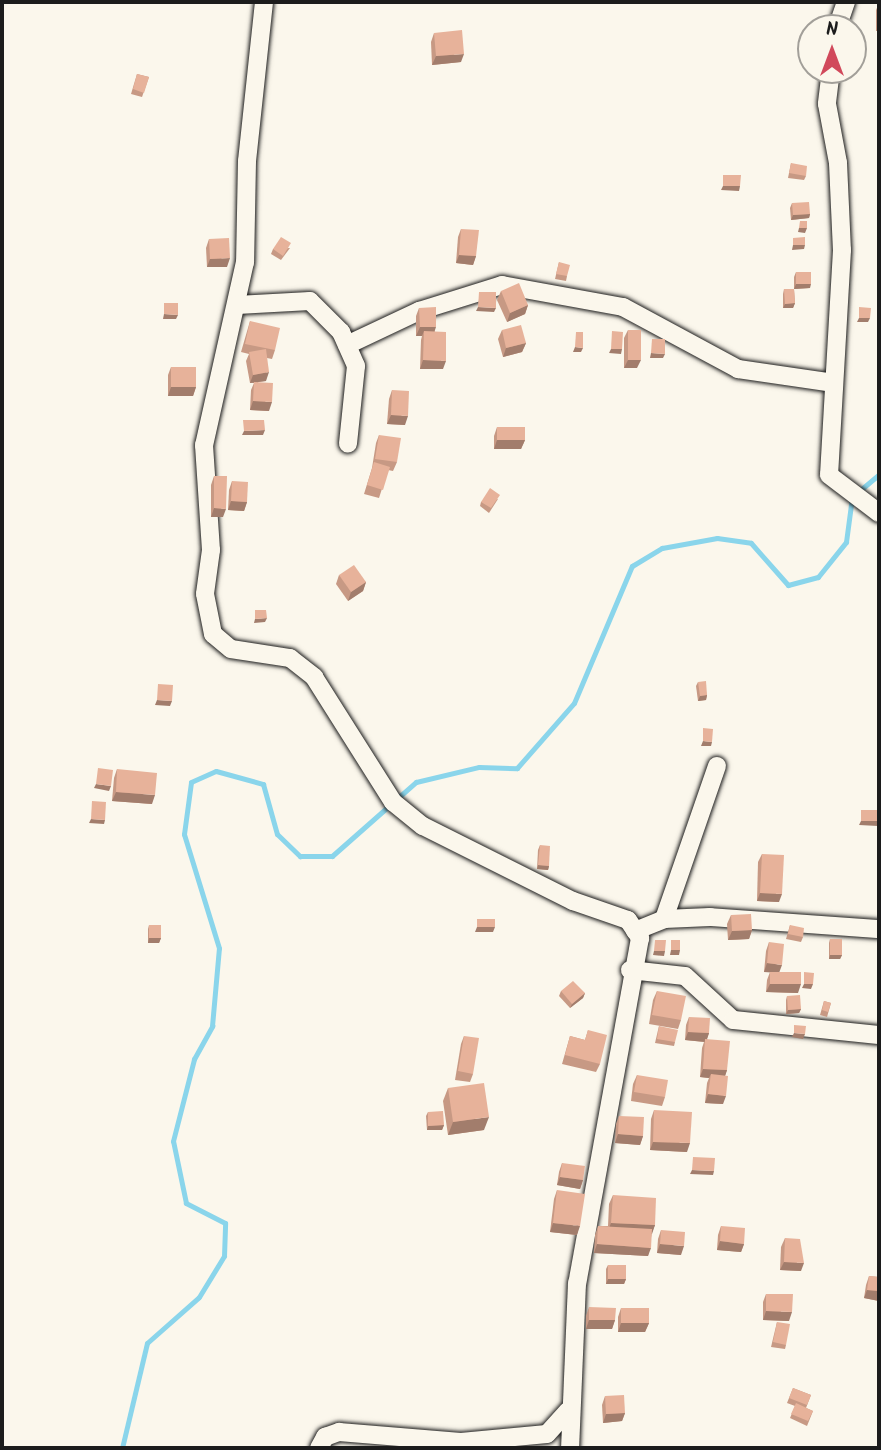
<!DOCTYPE html>
<style>
body{margin:0}
#map{position:relative;width:881px;height:1450px;overflow:hidden;background:#fbf7ec;font-family:Kalam,sans-serif}
div>[style]{position:absolute}
[style*='--x']{left:calc(var(--x)*1px);top:calc(var(--y)*1px);width:calc(var(--w)*1px);rotate:calc(var(--a)*1deg)}
.stream>*{height:5px;margin:-2.5px;padding:0 2.5px;transform-origin:2.5px;border-radius:2.5px;background:#8ad5eb}
.roads{filter:drop-shadow(0 0 2px #1c1c1c) drop-shadow(0 0 2px #1c1c1c)}
.street>*{height:18px;margin:-9px;padding:0 9px;transform-origin:9px;border-radius:9px;background:#fbf7ec}
.wall>*{inset:0;background:#c79984}
.shaded-wall>*{inset:0;background:#a27d6c}
.building>*{inset:0;background:#e7b29a}
span{translate:-50% -50%;white-space:nowrap;text-align:center;line-height:1.15;-webkit-text-stroke:5px #fbf7ec;paint-order:stroke}
.frame{position:absolute;inset:0;border:4px solid #1c1c1c;pointer-events:none}
.north{position:absolute;left:797px;top:14px;width:70px;height:70px;box-sizing:border-box;background:#fbf7ec;border:2px solid #a29f99;border-radius:50%;rotate:0deg;font-size:19px;font-weight:700;line-height:28px;text-align:center;color:#1c1c1c}
.north::after{content:'';display:block;margin:auto;width:24px;height:32px;background:#d1495b;clip-path:polygon(50% 0,100% 100%,50% 72%,0 100%)}
</style>
<div id="map">
<div class="stream">
<div style="--x:122;--y:1448;--w:108;--a:-76.6"></div>
<div style="--x:147;--y:1343;--w:69;--a:-41.5"></div>
<div style="--x:199;--y:1297;--w:48;--a:-58.6"></div>
<div style="--x:224;--y:1256;--w:33;--a:-88"></div>
<div style="--x:225;--y:1223;--w:44;--a:-152.9"></div>
<div style="--x:186;--y:1203;--w:63;--a:-101.8"></div>
<div style="--x:173;--y:1141;--w:85;--a:-75.6"></div>
<div style="--x:194;--y:1059;--w:38;--a:-61"></div>
<div style="--x:212;--y:1026;--w:78;--a:-84.9"></div>
<div style="--x:219;--y:948;--w:119;--a:-107.1"></div>
<div style="--x:184;--y:834;--w:52;--a:-82.3"></div>
<div style="--x:191;--y:782;--w:27;--a:-24"></div>
<div style="--x:216;--y:771;--w:49;--a:15.5"></div>
<div style="--x:263;--y:784;--w:52;--a:74.4"></div>
<div style="--x:277;--y:834;--w:32;--a:44"></div>
<div style="--x:300;--y:856;--w:32;--a:0"></div>
<div style="--x:332;--y:856;--w:112;--a:-41.4"></div>
<div style="--x:416;--y:782;--w:65;--a:-13.4"></div>
<div style="--x:479;--y:767;--w:38;--a:2"></div>
<div style="--x:517;--y:768;--w:86;--a:-48.8"></div>
<div style="--x:574;--y:703;--w:149;--a:-67.1"></div>
<div style="--x:632;--y:566;--w:35;--a:-31"></div>
<div style="--x:662;--y:548;--w:56;--a:-10.3"></div>
<div style="--x:717;--y:538;--w:34;--a:8"></div>
<div style="--x:751;--y:543;--w:56;--a:48.6"></div>
<div style="--x:788;--y:585;--w:31;--a:-15"></div>
<div style="--x:818;--y:577;--w:45;--a:-51.3"></div>
<div style="--x:846;--y:542;--w:45;--a:-82.4"></div>
<div style="--x:852;--y:497;--w:35;--a:-40"></div>
</div>
<div class="roads">
<div class="street">
<div style="--x:264;--y:2;--w:160;--a:96.1"></div>
<div style="--x:247;--y:161;--w:101;--a:91.1"></div>
<div style="--x:245;--y:262;--w:188;--a:102.6"></div>
<div style="--x:204;--y:445;--w:105;--a:86.2"></div>
<div style="--x:211;--y:550;--w:44;--a:97.8"></div>
<div style="--x:205;--y:594;--w:41;--a:78.7"></div>
<div style="--x:213;--y:634;--w:23;--a:40"></div>
<div style="--x:231;--y:649;--w:60;--a:8.7"></div>
<div style="--x:290;--y:658;--w:31;--a:38"></div>
<div style="--x:314;--y:677;--w:148;--a:57.7"></div>
<div style="--x:393;--y:802;--w:38;--a:39"></div>
<div style="--x:423;--y:826;--w:168;--a:26.6"></div>
<div style="--x:573;--y:901;--w:58;--a:19.1"></div>
<div style="--x:628;--y:920;--w:22;--a:56"></div>
<div style="--x:640;--y:938;--w:351;--a:100.3"></div>
<div style="--x:577;--y:1283;--w:165;--a:92.4"></div>
<div style="--x:837;--y:28;--w:28;--a:-71"></div>
<div style="--x:831;--y:70;--w:34;--a:97"></div>
<div style="--x:827;--y:104;--w:60;--a:79.4"></div>
<div style="--x:838;--y:163;--w:87;--a:87.4"></div>
<div style="--x:842;--y:250;--w:225;--a:93.3"></div>
<div style="--x:829;--y:475;--w:63;--a:37.2"></div>
<div style="--x:237;--y:305;--w:73;--a:-3.1"></div>
<div style="--x:310;--y:301;--w:44;--a:45"></div>
<div style="--x:341;--y:332;--w:37;--a:66"></div>
<div style="--x:356;--y:366;--w:78;--a:95.9"></div>
<div style="--x:347;--y:345;--w:80;--a:-25.3"></div>
<div style="--x:419;--y:311;--w:87;--a:-17.4"></div>
<div style="--x:502;--y:285;--w:123;--a:10.3"></div>
<div style="--x:623;--y:307;--w:131;--a:28.3"></div>
<div style="--x:738;--y:369;--w:97;--a:8.3"></div>
<div style="--x:664;--y:919;--w:162;--a:-70.9"></div>
<div style="--x:635;--y:931;--w:31;--a:-22"></div>
<div style="--x:664;--y:919;--w:46;--a:-2.5"></div>
<div style="--x:710;--y:917;--w:169;--a:4.1"></div>
<div style="--x:630;--y:970;--w:55;--a:6.2"></div>
<div style="--x:685;--y:976;--w:65;--a:42.5"></div>
<div style="--x:733;--y:1020;--w:147;--a:5.9"></div>
<div style="--x:319;--y:1448;--w:13;--a:-61"></div>
<div style="--x:325;--y:1437;--w:15;--a:-20"></div>
<div style="--x:339;--y:1432;--w:122;--a:4.7"></div>
<div style="--x:461;--y:1442;--w:86;--a:-5.3"></div>
<div style="--x:547;--y:1434;--w:31;--a:-48"></div>
</div>
</div>
<div class="wall">
<div style="clip-path:polygon(879px 3px,879px 31px,876px 31px,876px 10px)"></div>
<div style="clip-path:polygon(434px 33px,461px 62px,432px 65px,431px 42px)"></div>
<div style="clip-path:polygon(137px 74px,149px 77px,142px 97px,131px 94px)"></div>
<div style="clip-path:polygon(791px 163px,806px 176px,804px 180px,788px 178px)"></div>
<div style="clip-path:polygon(792px 203px,810px 214px,809px 218px,791px 220px,790px 208px)"></div>
<div style="clip-path:polygon(461px 229px,476px 256px,473px 265px,456px 263px,458px 237px)"></div>
<div style="clip-path:polygon(209px 239px,227px 267px,207px 267px,206px 248px)"></div>
<div style="clip-path:polygon(290px 248px,281px 260px,271px 254px,273px 249px)"></div>
<div style="clip-path:polygon(559px 262px,567px 276px,566px 281px,555px 279px)"></div>
<div style="clip-path:polygon(796px 272px,810px 288px,794px 289px,795px 303px,793px 308px,783px 308px,783px 294px,784px 289px,794px 289px,794px 277px)"></div>
<div style="clip-path:polygon(501px 291px,528px 305px,525px 314px,507px 322px,497px 300px)"></div>
<div style="clip-path:polygon(419px 308px,435px 332px,443px 369px,420px 369px,421px 340px,422px 336px,416px 336px,416px 316px)"></div>
<div style="clip-path:polygon(250px 321px,275px 350px,272px 359px,267px 358px,266px 381px,258px 382px,269px 411px,250px 410px,251px 390px,254px 383px,250px 383px,246px 361px,249px 354px,241px 352px)"></div>
<div style="clip-path:polygon(502px 330px,526px 343px,522px 352px,503px 357px,498px 339px)"></div>
<div style="clip-path:polygon(628px 330px,637px 368px,624px 368px,624px 338px)"></div>
<div style="clip-path:polygon(171px 367px,196px 387px,193px 396px,168px 396px,168px 375px)"></div>
<div style="clip-path:polygon(392px 390px,405px 425px,387px 424px,389px 399px)"></div>
<div style="clip-path:polygon(497px 427px,525px 440px,521px 449px,494px 449px,494px 436px)"></div>
<div style="clip-path:polygon(379px 435px,397px 462px,393px 471px,388px 470px,379px 498px,364px 494px,372px 468px,376px 443px)"></div>
<div style="clip-path:polygon(214px 476px,223px 517px,211px 517px,211px 485px)"></div>
<div style="clip-path:polygon(232px 481px,247px 502px,244px 511px,228px 510px,229px 490px)"></div>
<div style="clip-path:polygon(498px 499px,489px 513px,480px 506px,481px 502px)"></div>
<div style="clip-path:polygon(339px 575px,366px 582px,363px 591px,348px 601px,336px 584px)"></div>
<div style="clip-path:polygon(698px 682px,707px 695px,706px 700px,698px 701px,696px 686px)"></div>
<div style="clip-path:polygon(117px 769px,152px 804px,112px 801px,114px 778px)"></div>
<div style="clip-path:polygon(540px 845px,549px 866px,548px 870px,537px 869px,538px 850px)"></div>
<div style="clip-path:polygon(762px 854px,779px 902px,757px 901px,758px 862px)"></div>
<div style="clip-path:polygon(731px 915px,752px 930px,749px 939px,728px 940px,727px 924px)"></div>
<div style="clip-path:polygon(149px 925px,161px 938px,159px 943px,148px 943px,148px 929px)"></div>
<div style="clip-path:polygon(790px 925px,803px 937px,801px 942px,786px 939px)"></div>
<div style="clip-path:polygon(830px 939px,842px 955px,840px 959px,829px 959px,829px 943px)"></div>
<div style="clip-path:polygon(769px 942px,779px 972px,798px 993px,766px 992px,767px 980px,770px 972px,764px 972px,766px 951px)"></div>
<div style="clip-path:polygon(561px 991px,585px 993px,583px 998px,570px 1008px,559px 996px)"></div>
<div style="clip-path:polygon(657px 991px,681px 1020px,678px 1029px,649px 1024px,653px 1000px)"></div>
<div style="clip-path:polygon(787px 996px,801px 1009px,799px 1013px,786px 1014px,786px 1000px)"></div>
<div style="clip-path:polygon(824px 1001px,831px 1003px,827px 1017px,820px 1015px)"></div>
<div style="clip-path:polygon(689px 1017px,709px 1033px,707px 1039px,727px 1070px,725px 1076px,723px 1104px,705px 1103px,707px 1083px,709px 1078px,700px 1077px,702px 1048px,704px 1042px,685px 1040px,686px 1025px)"></div>
<div style="clip-path:polygon(659px 1026px,675px 1042px,674px 1046px,655px 1043px)"></div>
<div style="clip-path:polygon(588px 1030px,600px 1064px,596px 1072px,562px 1064px,570px 1036px,585px 1040px)"></div>
<div style="clip-path:polygon(464px 1036px,473px 1074px,470px 1082px,455px 1080px,461px 1044px)"></div>
<div style="clip-path:polygon(637px 1075px,665px 1097px,662px 1106px,631px 1101px,633px 1084px)"></div>
<div style="clip-path:polygon(448px 1088px,484px 1130px,448px 1135px,443px 1101px)"></div>
<div style="clip-path:polygon(654px 1110px,687px 1152px,650px 1150px,651px 1119px)"></div>
<div style="clip-path:polygon(428px 1112px,444px 1125px,442px 1130px,427px 1130px,426px 1116px)"></div>
<div style="clip-path:polygon(619px 1116px,643px 1136px,640px 1145px,615px 1143px,616px 1124px)"></div>
<div style="clip-path:polygon(562px 1163px,583px 1180px,580px 1189px,557px 1185px,559px 1172px)"></div>
<div style="clip-path:polygon(557px 1190px,577px 1235px,550px 1232px,554px 1199px)"></div>
<div style="clip-path:polygon(613px 1195px,655px 1225px,652px 1232px,648px 1256px,594px 1253px,595px 1235px,598px 1226px,608px 1226px,609px 1204px)"></div>
<div style="clip-path:polygon(721px 1226px,744px 1244px,741px 1252px,717px 1250px,718px 1235px)"></div>
<div style="clip-path:polygon(661px 1230px,681px 1255px,657px 1253px,658px 1239px)"></div>
<div style="clip-path:polygon(785px 1238px,801px 1271px,780px 1270px,781px 1247px)"></div>
<div style="clip-path:polygon(608px 1265px,626px 1279px,624px 1284px,606px 1284px,606px 1269px)"></div>
<div style="clip-path:polygon(879px 1275px,879px 1301px,864px 1298px,866px 1285px,869px 1276px,879px 1277px)"></div>
<div style="clip-path:polygon(766px 1294px,789px 1321px,763px 1320px,763px 1302px)"></div>
<div style="clip-path:polygon(589px 1307px,615px 1320px,612px 1329px,586px 1329px,586px 1316px)"></div>
<div style="clip-path:polygon(621px 1308px,649px 1323px,645px 1332px,618px 1332px,618px 1317px)"></div>
<div style="clip-path:polygon(777px 1322px,786px 1345px,785px 1349px,771px 1347px)"></div>
<div style="clip-path:polygon(793px 1388px,811px 1395px,806px 1408px,813px 1411px,807px 1426px,790px 1418px,795px 1406px,787px 1403px)"></div>
<div style="clip-path:polygon(605px 1396px,625px 1413px,622px 1421px,603px 1423px,602px 1405px)"></div>
</div>
<div class="shaded-wall">
<div style="clip-path:polygon(464px 54px,461px 62px,432px 65px,436px 56px)"></div>
<div style="clip-path:polygon(723px 186px,740px 186px,739px 191px,721px 190px)"></div>
<div style="clip-path:polygon(810px 214px,809px 218px,791px 220px,793px 215px)"></div>
<div style="clip-path:polygon(799px 228px,807px 228px,805px 233px,798px 232px)"></div>
<div style="clip-path:polygon(793px 245px,805px 245px,804px 249px,792px 250px)"></div>
<div style="clip-path:polygon(459px 255px,476px 256px,473px 265px,456px 263px)"></div>
<div style="clip-path:polygon(230px 258px,227px 267px,207px 267px,210px 259px)"></div>
<div style="clip-path:polygon(796px 284px,811px 284px,810px 288px,794px 289px)"></div>
<div style="clip-path:polygon(795px 303px,793px 308px,783px 308px,785px 304px)"></div>
<div style="clip-path:polygon(528px 305px,525px 314px,507px 322px,510px 313px)"></div>
<div style="clip-path:polygon(478px 307px,496px 308px,494px 312px,476px 311px)"></div>
<div style="clip-path:polygon(164px 314px,178px 315px,176px 319px,163px 319px)"></div>
<div style="clip-path:polygon(859px 318px,870px 318px,868px 322px,857px 322px)"></div>
<div style="clip-path:polygon(420px 327px,436px 327px,433px 336px,424px 331px,422px 336px,416px 336px)"></div>
<div style="clip-path:polygon(526px 343px,522px 352px,503px 357px,506px 348px)"></div>
<div style="clip-path:polygon(575px 347px,583px 348px,581px 352px,573px 352px)"></div>
<div style="clip-path:polygon(611px 349px,622px 349px,621px 354px,609px 353px)"></div>
<div style="clip-path:polygon(651px 353px,665px 354px,663px 358px,650px 358px)"></div>
<div style="clip-path:polygon(423px 360px,446px 361px,443px 369px,420px 369px)"></div>
<div style="clip-path:polygon(628px 360px,641px 360px,637px 368px,624px 368px)"></div>
<div style="clip-path:polygon(269px 372px,266px 381px,250px 383px,253px 375px)"></div>
<div style="clip-path:polygon(171px 387px,196px 387px,193px 396px,168px 396px)"></div>
<div style="clip-path:polygon(253px 401px,272px 402px,269px 411px,250px 410px)"></div>
<div style="clip-path:polygon(391px 415px,408px 416px,405px 425px,387px 424px)"></div>
<div style="clip-path:polygon(265px 430px,263px 435px,242px 435px,244px 431px)"></div>
<div style="clip-path:polygon(497px 440px,525px 440px,521px 449px,494px 449px)"></div>
<div style="clip-path:polygon(231px 501px,247px 502px,244px 511px,228px 510px)"></div>
<div style="clip-path:polygon(214px 508px,226px 509px,223px 517px,211px 517px)"></div>
<div style="clip-path:polygon(366px 582px,363px 591px,348px 601px,351px 592px)"></div>
<div style="clip-path:polygon(267px 618px,265px 622px,254px 623px,255px 619px)"></div>
<div style="clip-path:polygon(707px 695px,706px 700px,698px 701px,700px 696px)"></div>
<div style="clip-path:polygon(157px 700px,172px 701px,170px 706px,155px 705px)"></div>
<div style="clip-path:polygon(703px 741px,712px 742px,711px 746px,701px 746px)"></div>
<div style="clip-path:polygon(96px 784px,111px 786px,109px 791px,94px 788px)"></div>
<div style="clip-path:polygon(116px 792px,155px 795px,152px 804px,112px 801px)"></div>
<div style="clip-path:polygon(91px 819px,105px 820px,104px 824px,89px 823px)"></div>
<div style="clip-path:polygon(861px 821px,879px 821px,878px 826px,859px 825px)"></div>
<div style="clip-path:polygon(538px 865px,549px 866px,548px 870px,537px 869px)"></div>
<div style="clip-path:polygon(760px 893px,782px 894px,779px 902px,757px 901px)"></div>
<div style="clip-path:polygon(477px 927px,495px 927px,493px 932px,475px 932px)"></div>
<div style="clip-path:polygon(752px 930px,749px 939px,728px 940px,732px 931px)"></div>
<div style="clip-path:polygon(149px 938px,161px 938px,159px 943px,148px 943px)"></div>
<div style="clip-path:polygon(671px 950px,680px 950px,679px 955px,670px 955px)"></div>
<div style="clip-path:polygon(654px 951px,665px 951px,664px 956px,653px 955px)"></div>
<div style="clip-path:polygon(830px 955px,842px 955px,840px 959px,829px 959px)"></div>
<div style="clip-path:polygon(767px 963px,782px 965px,779px 973px,764px 972px)"></div>
<div style="clip-path:polygon(770px 984px,801px 984px,798px 993px,766px 992px)"></div>
<div style="clip-path:polygon(804px 984px,813px 984px,811px 989px,802px 988px)"></div>
<div style="clip-path:polygon(585px 993px,583px 998px,570px 1008px,572px 1004px)"></div>
<div style="clip-path:polygon(801px 1009px,799px 1013px,786px 1014px,788px 1010px)"></div>
<div style="clip-path:polygon(688px 1032px,709px 1033px,706px 1042px,685px 1040px)"></div>
<div style="clip-path:polygon(794px 1033px,805px 1034px,803px 1039px,792px 1037px)"></div>
<div style="clip-path:polygon(703px 1069px,727px 1070px,724px 1079px,711px 1074px,709px 1078px,700px 1077px)"></div>
<div style="clip-path:polygon(708px 1094px,726px 1096px,723px 1104px,705px 1103px)"></div>
<div style="clip-path:polygon(489px 1117px,484px 1130px,448px 1135px,453px 1122px)"></div>
<div style="clip-path:polygon(444px 1125px,442px 1130px,427px 1130px,428px 1126px)"></div>
<div style="clip-path:polygon(618px 1134px,643px 1136px,640px 1145px,615px 1143px)"></div>
<div style="clip-path:polygon(653px 1142px,690px 1143px,687px 1152px,650px 1150px)"></div>
<div style="clip-path:polygon(692px 1170px,714px 1171px,713px 1175px,690px 1174px)"></div>
<div style="clip-path:polygon(560px 1177px,583px 1180px,580px 1189px,557px 1185px)"></div>
<div style="clip-path:polygon(553px 1223px,580px 1226px,577px 1235px,550px 1232px)"></div>
<div style="clip-path:polygon(611px 1223px,655px 1225px,652px 1234px,608px 1231px)"></div>
<div style="clip-path:polygon(720px 1241px,744px 1244px,741px 1252px,717px 1250px)"></div>
<div style="clip-path:polygon(597px 1244px,651px 1248px,648px 1256px,594px 1253px)"></div>
<div style="clip-path:polygon(660px 1244px,684px 1246px,681px 1255px,657px 1253px)"></div>
<div style="clip-path:polygon(784px 1262px,804px 1263px,801px 1271px,780px 1270px)"></div>
<div style="clip-path:polygon(608px 1279px,626px 1279px,624px 1284px,606px 1284px)"></div>
<div style="clip-path:polygon(867px 1290px,879px 1291px,879px 1301px,864px 1298px)"></div>
<div style="clip-path:polygon(766px 1311px,792px 1312px,789px 1321px,763px 1320px)"></div>
<div style="clip-path:polygon(589px 1320px,615px 1320px,612px 1329px,586px 1329px)"></div>
<div style="clip-path:polygon(621px 1323px,649px 1323px,645px 1332px,618px 1332px)"></div>
<div style="clip-path:polygon(625px 1413px,622px 1421px,603px 1423px,606px 1414px)"></div>
</div>
<div class="building">
<div style="clip-path:polygon(462px 30px,464px 54px,436px 56px,434px 33px)"></div>
<div style="clip-path:polygon(137px 74px,149px 77px,144px 93px,133px 89px)"></div>
<div style="clip-path:polygon(791px 163px,807px 166px,806px 176px,789px 173px)"></div>
<div style="clip-path:polygon(723px 175px,741px 175px,740px 186px,723px 186px)"></div>
<div style="clip-path:polygon(809px 202px,810px 214px,793px 215px,792px 203px)"></div>
<div style="clip-path:polygon(800px 221px,807px 221px,807px 228px,799px 228px)"></div>
<div style="clip-path:polygon(461px 229px,479px 230px,476px 256px,459px 255px)"></div>
<div style="clip-path:polygon(281px 237px,291px 243px,283px 256px,273px 249px)"></div>
<div style="clip-path:polygon(805px 237px,805px 245px,793px 245px,793px 238px)"></div>
<div style="clip-path:polygon(229px 238px,230px 258px,210px 259px,209px 239px)"></div>
<div style="clip-path:polygon(559px 262px,570px 265px,567px 276px,556px 274px)"></div>
<div style="clip-path:polygon(796px 272px,811px 272px,811px 284px,796px 284px)"></div>
<div style="clip-path:polygon(519px 283px,528px 305px,510px 313px,501px 291px)"></div>
<div style="clip-path:polygon(784px 289px,794px 289px,795px 303px,785px 304px)"></div>
<div style="clip-path:polygon(479px 292px,496px 292px,496px 308px,478px 307px)"></div>
<div style="clip-path:polygon(164px 303px,178px 303px,178px 315px,164px 314px)"></div>
<div style="clip-path:polygon(436px 307px,436px 327px,420px 327px,419px 308px)"></div>
<div style="clip-path:polygon(859px 307px,871px 308px,870px 318px,859px 318px)"></div>
<div style="clip-path:polygon(250px 321px,280px 328px,275px 350px,245px 344px)"></div>
<div style="clip-path:polygon(521px 325px,526px 343px,506px 348px,502px 330px)"></div>
<div style="clip-path:polygon(628px 330px,641px 330px,641px 360px,628px 360px)"></div>
<div style="clip-path:polygon(424px 331px,446px 332px,446px 361px,423px 360px)"></div>
<div style="clip-path:polygon(612px 331px,623px 332px,622px 349px,611px 349px)"></div>
<div style="clip-path:polygon(576px 332px,583px 332px,583px 348px,575px 347px)"></div>
<div style="clip-path:polygon(652px 339px,665px 339px,665px 354px,651px 353px)"></div>
<div style="clip-path:polygon(266px 349px,269px 372px,253px 375px,249px 352px)"></div>
<div style="clip-path:polygon(171px 367px,196px 367px,196px 387px,171px 387px)"></div>
<div style="clip-path:polygon(254px 382px,273px 383px,272px 402px,253px 401px)"></div>
<div style="clip-path:polygon(392px 390px,409px 391px,408px 416px,391px 415px)"></div>
<div style="clip-path:polygon(243px 420px,264px 420px,265px 430px,244px 431px)"></div>
<div style="clip-path:polygon(497px 427px,525px 427px,525px 440px,497px 440px)"></div>
<div style="clip-path:polygon(379px 435px,401px 438px,397px 462px,375px 459px)"></div>
<div style="clip-path:polygon(374px 462px,390px 467px,383px 490px,367px 485px)"></div>
<div style="clip-path:polygon(214px 476px,227px 476px,226px 509px,214px 508px)"></div>
<div style="clip-path:polygon(232px 481px,248px 482px,247px 502px,231px 501px)"></div>
<div style="clip-path:polygon(490px 488px,500px 495px,491px 508px,481px 502px)"></div>
<div style="clip-path:polygon(354px 565px,366px 582px,351px 592px,339px 575px)"></div>
<div style="clip-path:polygon(255px 610px,266px 610px,267px 618px,255px 619px)"></div>
<div style="clip-path:polygon(706px 681px,707px 695px,700px 696px,698px 682px)"></div>
<div style="clip-path:polygon(158px 684px,173px 685px,172px 701px,157px 700px)"></div>
<div style="clip-path:polygon(703px 728px,713px 729px,712px 742px,703px 741px)"></div>
<div style="clip-path:polygon(98px 768px,113px 770px,111px 786px,96px 784px)"></div>
<div style="clip-path:polygon(117px 769px,157px 773px,155px 795px,116px 792px)"></div>
<div style="clip-path:polygon(92px 801px,106px 802px,105px 820px,91px 819px)"></div>
<div style="clip-path:polygon(861px 810px,879px 810px,879px 821px,861px 821px)"></div>
<div style="clip-path:polygon(540px 845px,550px 846px,549px 866px,538px 865px)"></div>
<div style="clip-path:polygon(762px 854px,784px 855px,782px 894px,760px 893px)"></div>
<div style="clip-path:polygon(751px 914px,752px 930px,732px 931px,731px 915px)"></div>
<div style="clip-path:polygon(477px 919px,495px 919px,495px 927px,477px 927px)"></div>
<div style="clip-path:polygon(149px 925px,161px 925px,161px 938px,149px 938px)"></div>
<div style="clip-path:polygon(790px 925px,804px 928px,803px 937px,788px 934px)"></div>
<div style="clip-path:polygon(830px 939px,842px 939px,842px 955px,830px 955px)"></div>
<div style="clip-path:polygon(655px 940px,666px 940px,665px 951px,654px 951px)"></div>
<div style="clip-path:polygon(671px 940px,680px 940px,680px 950px,671px 950px)"></div>
<div style="clip-path:polygon(769px 942px,784px 944px,782px 965px,767px 963px)"></div>
<div style="clip-path:polygon(770px 972px,801px 972px,801px 984px,770px 984px)"></div>
<div style="clip-path:polygon(804px 972px,814px 973px,813px 984px,804px 984px)"></div>
<div style="clip-path:polygon(573px 981px,585px 993px,572px 1004px,561px 991px)"></div>
<div style="clip-path:polygon(657px 991px,686px 996px,681px 1020px,652px 1015px)"></div>
<div style="clip-path:polygon(800px 995px,801px 1009px,788px 1010px,787px 996px)"></div>
<div style="clip-path:polygon(824px 1001px,831px 1003px,828px 1012px,822px 1010px)"></div>
<div style="clip-path:polygon(689px 1017px,710px 1018px,709px 1033px,688px 1032px)"></div>
<div style="clip-path:polygon(794px 1025px,806px 1026px,805px 1034px,794px 1033px)"></div>
<div style="clip-path:polygon(659px 1026px,678px 1030px,675px 1042px,657px 1039px)"></div>
<div style="clip-path:polygon(588px 1030px,607px 1035px,600px 1064px,565px 1055px,570px 1036px,585px 1040px)"></div>
<div style="clip-path:polygon(464px 1036px,479px 1038px,473px 1074px,458px 1071px)"></div>
<div style="clip-path:polygon(705px 1039px,730px 1041px,727px 1070px,703px 1069px)"></div>
<div style="clip-path:polygon(711px 1074px,728px 1076px,726px 1096px,708px 1094px)"></div>
<div style="clip-path:polygon(637px 1075px,668px 1080px,665px 1097px,634px 1092px)"></div>
<div style="clip-path:polygon(484px 1083px,489px 1117px,453px 1122px,448px 1088px)"></div>
<div style="clip-path:polygon(654px 1110px,692px 1112px,690px 1143px,653px 1142px)"></div>
<div style="clip-path:polygon(443px 1111px,444px 1125px,428px 1126px,428px 1112px)"></div>
<div style="clip-path:polygon(619px 1116px,644px 1117px,643px 1136px,618px 1134px)"></div>
<div style="clip-path:polygon(693px 1157px,715px 1158px,714px 1171px,692px 1170px)"></div>
<div style="clip-path:polygon(562px 1163px,585px 1166px,583px 1180px,560px 1177px)"></div>
<div style="clip-path:polygon(557px 1190px,585px 1194px,580px 1226px,553px 1223px)"></div>
<div style="clip-path:polygon(613px 1195px,656px 1198px,655px 1225px,611px 1223px)"></div>
<div style="clip-path:polygon(598px 1226px,652px 1229px,651px 1248px,597px 1244px)"></div>
<div style="clip-path:polygon(721px 1226px,745px 1228px,744px 1244px,720px 1241px)"></div>
<div style="clip-path:polygon(661px 1230px,685px 1232px,684px 1246px,660px 1244px)"></div>
<div style="clip-path:polygon(785px 1238px,800px 1239px,804px 1263px,784px 1262px)"></div>
<div style="clip-path:polygon(608px 1265px,626px 1265px,626px 1279px,608px 1279px)"></div>
<div style="clip-path:polygon(869px 1276px,879px 1277px,879px 1291px,867px 1290px)"></div>
<div style="clip-path:polygon(766px 1294px,793px 1294px,792px 1312px,766px 1311px)"></div>
<div style="clip-path:polygon(589px 1307px,616px 1308px,615px 1320px,589px 1320px)"></div>
<div style="clip-path:polygon(621px 1308px,649px 1308px,649px 1323px,621px 1323px)"></div>
<div style="clip-path:polygon(777px 1322px,790px 1324px,786px 1345px,773px 1342px)"></div>
<div style="clip-path:polygon(793px 1388px,811px 1395px,807px 1405px,789px 1398px)"></div>
<div style="clip-path:polygon(624px 1395px,625px 1413px,606px 1414px,605px 1396px)"></div>
<div style="clip-path:polygon(796px 1403px,813px 1411px,808px 1421px,791px 1414px)"></div>
</div>
<div class="frame"></div>
<div class="north">N</div>
</div>
